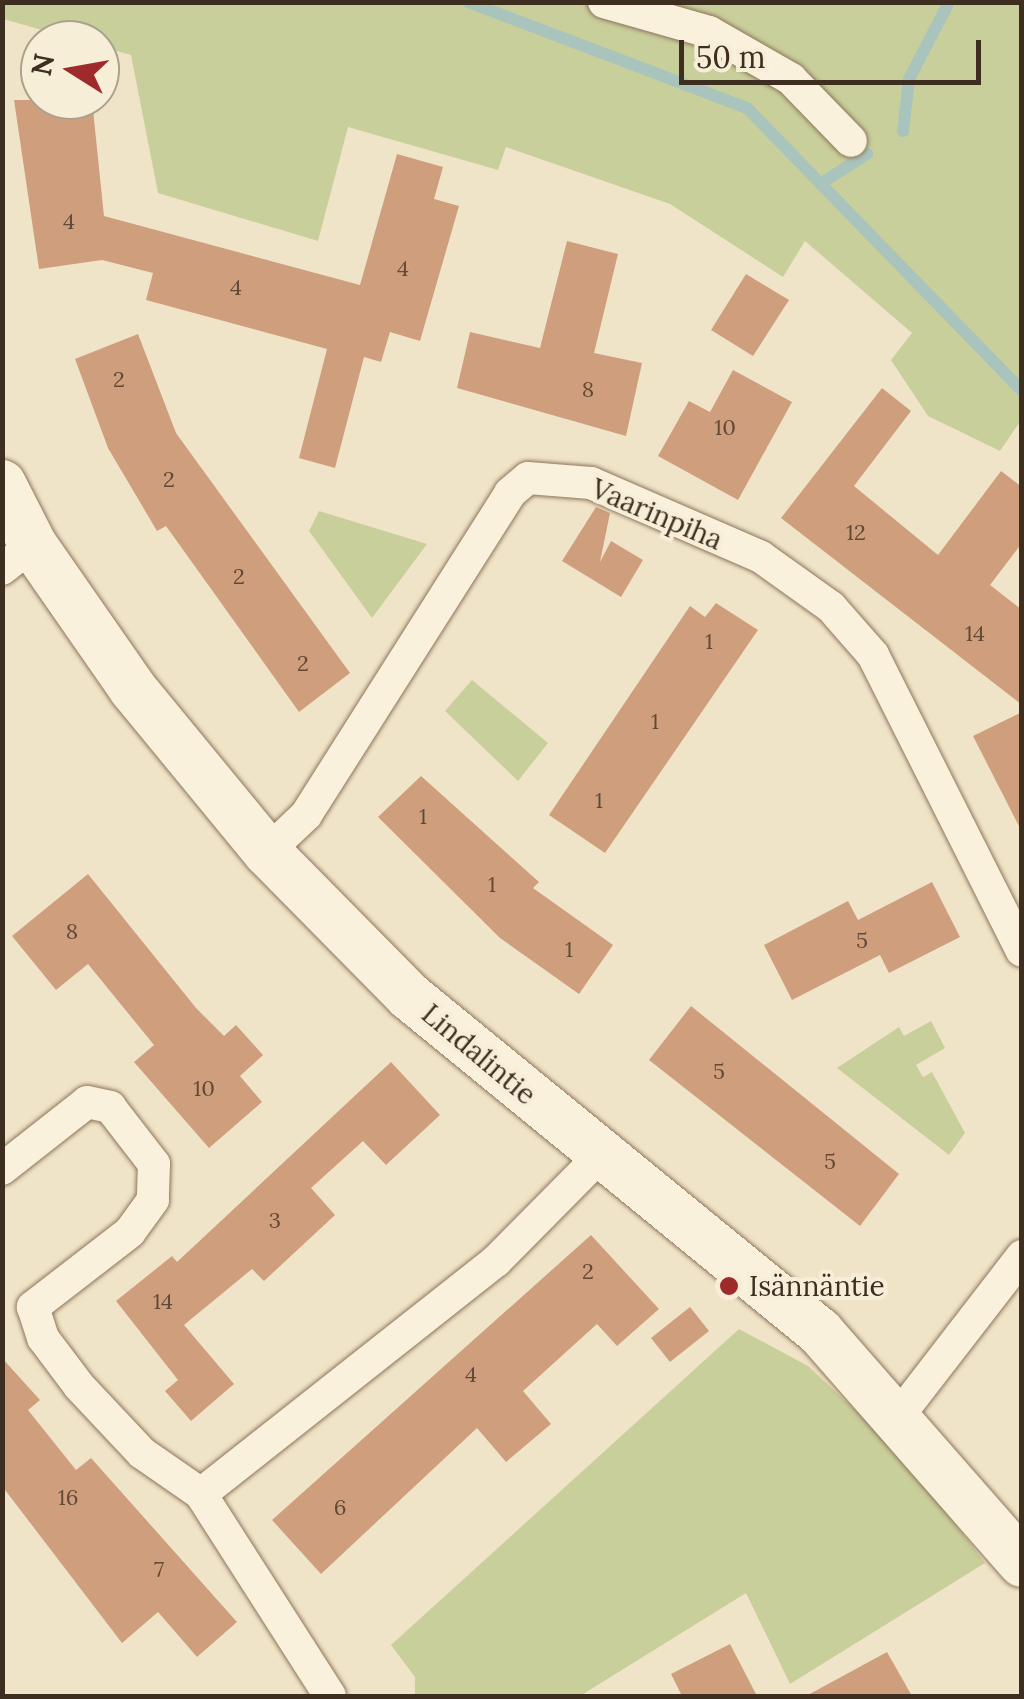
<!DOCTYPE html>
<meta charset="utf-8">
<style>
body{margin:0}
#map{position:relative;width:1024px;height:1699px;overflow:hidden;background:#f0e4c8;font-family:Lora,serif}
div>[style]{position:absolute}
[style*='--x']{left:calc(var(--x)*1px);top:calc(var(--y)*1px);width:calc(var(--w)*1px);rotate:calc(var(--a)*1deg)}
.green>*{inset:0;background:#c9cf9b}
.stream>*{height:12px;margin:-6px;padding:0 6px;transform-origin:6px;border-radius:6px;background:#a9c4bc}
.building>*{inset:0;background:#cf9f7d}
.roads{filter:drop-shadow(0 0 2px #8d765c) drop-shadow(0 0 2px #8d765c)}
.street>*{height:32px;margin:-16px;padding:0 16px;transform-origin:16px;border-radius:16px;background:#faf1dc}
.secondary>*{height:48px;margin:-24px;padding:0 24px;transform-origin:24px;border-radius:24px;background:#faf1dc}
.dots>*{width:28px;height:28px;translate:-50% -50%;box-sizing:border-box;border:5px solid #f7eed8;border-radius:50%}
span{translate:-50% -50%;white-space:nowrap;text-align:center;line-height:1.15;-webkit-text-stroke:8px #f7eed8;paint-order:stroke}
.number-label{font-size:22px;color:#624a37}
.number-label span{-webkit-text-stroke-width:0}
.street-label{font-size:28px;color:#3d2e20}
.poi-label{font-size:28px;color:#3d2e20}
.left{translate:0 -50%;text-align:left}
.frame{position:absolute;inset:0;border:5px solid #3d2e20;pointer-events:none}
.north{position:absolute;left:20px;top:20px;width:100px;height:100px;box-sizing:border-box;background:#f7eed8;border:2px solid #ada18e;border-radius:50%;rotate:281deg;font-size:28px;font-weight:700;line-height:40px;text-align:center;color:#3d2e20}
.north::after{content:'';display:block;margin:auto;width:35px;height:45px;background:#9e2a2b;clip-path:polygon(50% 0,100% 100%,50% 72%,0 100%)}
.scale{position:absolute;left:679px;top:40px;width:302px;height:45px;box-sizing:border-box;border:5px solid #3d2e20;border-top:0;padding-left:12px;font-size:30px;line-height:35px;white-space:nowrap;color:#3d2e20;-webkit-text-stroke:8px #f7eed8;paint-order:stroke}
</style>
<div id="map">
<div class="green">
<div style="clip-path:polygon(3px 2px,1021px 3px,1021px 420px,1000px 451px,928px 416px,891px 360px,912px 333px,805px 241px,783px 277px,670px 204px,506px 147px,498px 170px,348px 127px,318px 241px,158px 193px,131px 55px,3px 19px)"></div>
<div style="clip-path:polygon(319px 511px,427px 544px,372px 618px,309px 531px)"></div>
<div style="clip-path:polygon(472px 680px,548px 743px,518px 781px,445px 711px)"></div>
<div style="clip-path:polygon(931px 1021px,945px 1048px,916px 1065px,923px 1077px,932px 1072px,965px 1133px,949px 1155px,837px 1068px,899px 1027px,904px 1036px)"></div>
<div style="clip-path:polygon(739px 1329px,808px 1366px,898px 1450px,985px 1563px,790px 1684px,746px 1593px,580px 1696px,415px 1696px,415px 1677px,391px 1645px)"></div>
</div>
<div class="stream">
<div style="--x:468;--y:2;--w:298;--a:20.8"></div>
<div style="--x:747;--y:108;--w:395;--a:45.8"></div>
<div style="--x:903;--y:131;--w:52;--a:-83.4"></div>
<div style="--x:909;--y:79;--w:87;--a:-62.5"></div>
<div style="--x:820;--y:184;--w:56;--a:-32.6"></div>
</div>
<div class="building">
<div style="clip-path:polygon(14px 100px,92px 100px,104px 216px,360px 285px,397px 154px,443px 167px,434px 199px,459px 206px,420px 341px,390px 332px,381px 362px,364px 357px,335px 468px,299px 458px,327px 349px,146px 300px,153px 273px,102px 260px,39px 269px)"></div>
<div style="clip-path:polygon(567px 241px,618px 254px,594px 353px,642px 363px,626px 436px,457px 388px,470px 332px,540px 348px)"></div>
<div style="clip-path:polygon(746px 274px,789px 300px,753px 356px,711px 330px)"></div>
<div style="clip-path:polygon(138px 334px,176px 433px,350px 673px,299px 712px,166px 526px,157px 531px,108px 448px,75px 359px)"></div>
<div style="clip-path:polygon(733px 370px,792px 402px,738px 500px,658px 456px,689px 401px,710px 412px)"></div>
<div style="clip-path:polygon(882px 388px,911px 411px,854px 486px,938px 555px,1001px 471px,1022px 487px,1022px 543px,990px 585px,1021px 609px,1021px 704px,781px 518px)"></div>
<div style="clip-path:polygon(596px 507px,610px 513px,600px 562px,611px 541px,643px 560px,621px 597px,562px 561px)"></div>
<div style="clip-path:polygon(716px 603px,758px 630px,605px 853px,549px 815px,690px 606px,705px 617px)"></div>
<div style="clip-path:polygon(1022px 712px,1022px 832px,973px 736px)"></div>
<div style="clip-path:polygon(421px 776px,539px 882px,533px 888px,613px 945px,579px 994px,500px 938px,378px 817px)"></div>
<div style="clip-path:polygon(88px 874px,196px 1008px,224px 1036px,236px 1025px,263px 1055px,240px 1076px,262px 1102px,209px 1148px,134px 1062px,154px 1045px,88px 964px,56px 990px,12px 936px)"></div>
<div style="clip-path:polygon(932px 882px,960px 937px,889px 973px,880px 955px,792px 1000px,764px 945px,848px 901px,858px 920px)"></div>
<div style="clip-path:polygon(691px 1006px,899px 1174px,860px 1226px,649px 1060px)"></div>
<div style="clip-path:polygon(391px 1062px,440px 1115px,386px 1165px,363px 1141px,311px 1188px,335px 1215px,264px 1281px,252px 1269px,184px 1325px,234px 1384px,191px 1421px,165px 1391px,178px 1380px,116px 1301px,172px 1256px,177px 1262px)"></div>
<div style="clip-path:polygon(591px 1235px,659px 1309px,617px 1346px,597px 1324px,523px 1391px,551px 1424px,506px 1462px,477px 1428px,321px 1574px,272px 1520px)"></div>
<div style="clip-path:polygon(690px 1307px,709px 1331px,670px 1362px,651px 1338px)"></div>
<div style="clip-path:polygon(2px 1358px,40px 1400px,28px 1410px,76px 1470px,91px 1458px,237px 1622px,197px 1657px,158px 1612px,122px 1643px,2px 1486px)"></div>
<div style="clip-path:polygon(730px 1644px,757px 1696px,682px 1696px,671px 1674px)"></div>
<div style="clip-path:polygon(887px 1652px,912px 1696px,806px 1696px)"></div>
</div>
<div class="roads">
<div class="street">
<div style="--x:604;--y:2;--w:109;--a:15.9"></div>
<div style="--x:709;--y:32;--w:95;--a:29.8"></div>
<div style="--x:791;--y:79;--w:86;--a:45.9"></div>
<div style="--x:2;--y:569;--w:39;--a:-38"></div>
<div style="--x:267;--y:852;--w:54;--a:-43.5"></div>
<div style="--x:306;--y:815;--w:381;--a:-57.6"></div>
<div style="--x:510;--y:493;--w:23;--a:-40"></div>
<div style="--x:528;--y:478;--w:63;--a:4.5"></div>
<div style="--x:591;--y:483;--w:185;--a:23.5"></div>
<div style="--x:761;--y:557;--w:86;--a:35.5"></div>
<div style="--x:831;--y:607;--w:64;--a:48.8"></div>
<div style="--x:873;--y:655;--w:331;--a:63.3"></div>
<div style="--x:2;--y:1169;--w:108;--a:-38.2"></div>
<div style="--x:87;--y:1102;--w:24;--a:12"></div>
<div style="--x:110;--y:1107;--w:72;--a:52.3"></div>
<div style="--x:154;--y:1164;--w:36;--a:92"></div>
<div style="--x:153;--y:1200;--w:39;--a:126"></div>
<div style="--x:130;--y:1232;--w:123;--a:142.3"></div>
<div style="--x:33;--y:1307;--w:33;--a:72"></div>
<div style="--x:43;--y:1338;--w:60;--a:53.1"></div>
<div style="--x:79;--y:1386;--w:92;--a:46.8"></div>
<div style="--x:142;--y:1453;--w:72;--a:34.8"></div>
<div style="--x:900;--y:1414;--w:200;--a:-52.3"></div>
<div style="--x:330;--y:1696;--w:240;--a:-122.6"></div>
<div style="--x:201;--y:1494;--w:376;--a:-38.3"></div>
<div style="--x:496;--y:1261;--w:149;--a:-45.3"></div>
</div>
<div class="secondary">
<div style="--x:2;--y:484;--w:68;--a:63.1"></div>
<div style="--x:33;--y:545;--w:175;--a:55.2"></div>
<div style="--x:133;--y:689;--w:211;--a:50.6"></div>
<div style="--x:267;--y:852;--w:202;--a:45.4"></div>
<div style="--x:409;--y:996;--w:531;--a:39.27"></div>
<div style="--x:820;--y:1332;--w:307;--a:48.8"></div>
</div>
</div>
<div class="dots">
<div style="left:729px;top:1286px;background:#9e2a2b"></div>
</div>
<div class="number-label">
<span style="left:69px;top:222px">4</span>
<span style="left:403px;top:269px">4</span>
<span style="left:236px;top:288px">4</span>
<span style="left:119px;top:380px">2</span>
<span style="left:588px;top:390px">8</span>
<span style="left:725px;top:428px">10</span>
<span style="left:169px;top:480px">2</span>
<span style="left:856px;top:533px">12</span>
<span style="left:239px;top:577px">2</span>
<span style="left:975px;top:634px">14</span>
<span style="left:709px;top:642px">1</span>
<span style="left:303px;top:664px">2</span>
<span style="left:655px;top:722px">1</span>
<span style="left:599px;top:801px">1</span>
<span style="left:423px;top:817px">1</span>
<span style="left:492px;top:885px">1</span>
<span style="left:72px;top:932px">8</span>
<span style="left:862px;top:941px">5</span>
<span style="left:569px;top:950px">1</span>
<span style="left:719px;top:1072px">5</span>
<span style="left:204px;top:1089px">10</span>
<span style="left:830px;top:1162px">5</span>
<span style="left:275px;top:1221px">3</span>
<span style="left:588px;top:1272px">2</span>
<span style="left:163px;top:1302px">14</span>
<span style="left:471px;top:1375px">4</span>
<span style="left:68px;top:1498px">16</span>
<span style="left:340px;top:1508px">6</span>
<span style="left:159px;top:1570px">7</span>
</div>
<div class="street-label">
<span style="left:657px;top:514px;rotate:23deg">Vaarinpiha</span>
<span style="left:479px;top:1054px;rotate:40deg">Lindalintie</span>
</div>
<div class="poi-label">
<span class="left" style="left:749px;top:1286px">Isännäntie</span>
</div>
<div class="frame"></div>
<div class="north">N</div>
<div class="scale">50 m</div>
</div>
